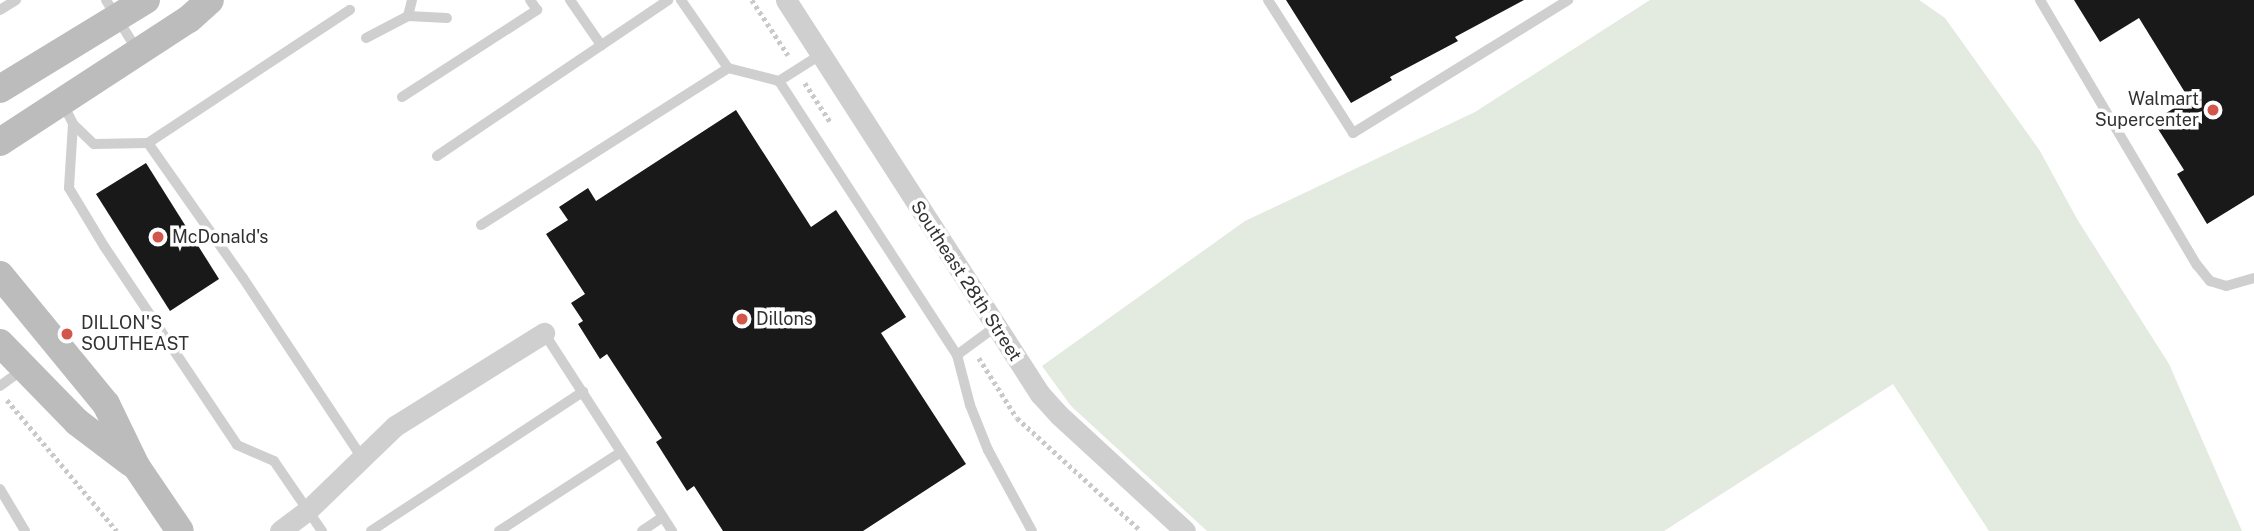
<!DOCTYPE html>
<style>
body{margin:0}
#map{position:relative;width:2254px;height:531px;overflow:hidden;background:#fff;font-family:"Public Sans",sans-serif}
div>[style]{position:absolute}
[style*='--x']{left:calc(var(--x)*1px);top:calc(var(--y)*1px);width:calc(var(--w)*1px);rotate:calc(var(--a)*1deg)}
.green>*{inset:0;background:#e3eadf}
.building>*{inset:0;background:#191919}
.path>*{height:4.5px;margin-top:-2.25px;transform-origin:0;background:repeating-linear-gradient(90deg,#c9c9c9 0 3.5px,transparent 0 7px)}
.lane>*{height:10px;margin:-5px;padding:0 5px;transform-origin:5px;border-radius:5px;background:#cfcfcf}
.street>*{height:21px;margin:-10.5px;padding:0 10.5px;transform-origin:10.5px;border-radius:10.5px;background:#cfcfcf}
.secondary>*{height:28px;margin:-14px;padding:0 14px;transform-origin:14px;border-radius:14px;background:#bcbcbc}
.dots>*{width:19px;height:19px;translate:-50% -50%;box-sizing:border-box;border:4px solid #fff;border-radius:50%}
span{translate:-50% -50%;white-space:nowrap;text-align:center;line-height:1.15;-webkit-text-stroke:7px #fff;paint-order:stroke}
.poi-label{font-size:18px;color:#323232}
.right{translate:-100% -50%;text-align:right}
.left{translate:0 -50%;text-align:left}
.street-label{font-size:18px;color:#323232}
</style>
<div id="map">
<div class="green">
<div style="clip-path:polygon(1650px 0,1919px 0,1945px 18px,2040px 151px,2077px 219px,2169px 364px,2242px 531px,1989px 531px,1893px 384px,1664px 531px,1207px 531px,1071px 406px,1042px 366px,1245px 221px,1475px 112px)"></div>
</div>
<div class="building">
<div style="clip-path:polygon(1286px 0,1524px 0,1455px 37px,1458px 41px,1390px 77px,1392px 80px,1351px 103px)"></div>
<div style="clip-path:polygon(2074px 0,2254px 0,2254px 195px,2207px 224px,2177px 174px,2184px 170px,2153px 121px,2189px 99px,2139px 18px,2100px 42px)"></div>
<div style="clip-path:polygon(736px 110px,811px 227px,836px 210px,906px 317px,881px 333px,966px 464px,863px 531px,723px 531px,694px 486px,687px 491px,656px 442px,662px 438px,607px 354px,600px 359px,578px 324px,583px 321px,571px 303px,585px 294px,546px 234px,568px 220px,559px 207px,588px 188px,596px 201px)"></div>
<div style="clip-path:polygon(146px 163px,219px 279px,170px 311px,96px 194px)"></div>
</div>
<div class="path">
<div style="--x:752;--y:0;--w:66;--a:56.8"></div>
<div style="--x:805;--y:83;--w:48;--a:57"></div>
<div style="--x:979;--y:358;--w:71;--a:57.7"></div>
<div style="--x:1017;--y:418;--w:168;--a:42.3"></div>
<div style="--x:7;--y:400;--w:171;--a:50"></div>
</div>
<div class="lane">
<div style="--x:106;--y:0;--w:59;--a:58.2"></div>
<div style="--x:412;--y:0;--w:16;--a:104"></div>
<div style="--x:408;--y:16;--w:39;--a:3"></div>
<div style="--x:570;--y:0;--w:55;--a:55.4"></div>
<div style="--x:1268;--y:0;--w:158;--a:57.4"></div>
<div style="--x:1353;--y:133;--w:253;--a:-31.7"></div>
<div style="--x:2040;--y:0;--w:308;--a:59.4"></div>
<div style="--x:2197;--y:265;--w:21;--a:51"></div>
<div style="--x:2210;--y:281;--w:17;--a:17"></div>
<div style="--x:2226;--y:286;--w:29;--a:-16"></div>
<div style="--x:0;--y:10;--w:19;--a:-32"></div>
<div style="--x:366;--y:38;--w:47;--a:-27.6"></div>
<div style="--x:820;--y:55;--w:49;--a:147.6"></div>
<div style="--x:779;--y:81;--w:327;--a:57"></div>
<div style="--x:957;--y:355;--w:47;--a:-36.4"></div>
<div style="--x:728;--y:68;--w:53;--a:14.3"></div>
<div style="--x:402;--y:97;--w:161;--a:-32.8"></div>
<div style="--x:537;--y:10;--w:12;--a:-125"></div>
<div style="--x:63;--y:104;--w:22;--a:63"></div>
<div style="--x:73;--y:124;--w:29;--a:44"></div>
<div style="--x:94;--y:144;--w:54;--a:-1.1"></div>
<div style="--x:148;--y:143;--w:242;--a:-33.4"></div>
<div style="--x:73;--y:124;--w:64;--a:93.6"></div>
<div style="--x:69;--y:188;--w:68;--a:58.9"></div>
<div style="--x:104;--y:246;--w:239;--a:56.2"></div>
<div style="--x:237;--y:445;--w:40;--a:23.4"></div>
<div style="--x:274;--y:461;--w:85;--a:55.6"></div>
<div style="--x:148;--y:143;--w:165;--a:54.9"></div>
<div style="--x:243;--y:278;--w:216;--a:56.5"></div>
<div style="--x:437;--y:156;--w:279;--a:-34"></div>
<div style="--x:481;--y:225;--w:293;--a:-32.4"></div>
<div style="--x:728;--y:68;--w:83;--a:-124.7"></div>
<div style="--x:544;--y:333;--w:236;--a:57.1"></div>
<div style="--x:957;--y:355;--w:52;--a:75.4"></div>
<div style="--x:970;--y:405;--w:48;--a:68.2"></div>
<div style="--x:988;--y:450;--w:92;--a:61.5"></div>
<div style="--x:0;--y:386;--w:29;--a:-36"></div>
<div style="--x:0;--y:489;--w:49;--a:59.2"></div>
<div style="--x:371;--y:531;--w:254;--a:-33.3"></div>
<div style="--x:499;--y:531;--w:145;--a:-32.9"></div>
<div style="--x:642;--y:531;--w:25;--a:-34"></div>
</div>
<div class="street">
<div style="--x:786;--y:0;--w:469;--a:57.2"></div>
<div style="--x:1040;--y:394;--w:28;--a:48"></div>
<div style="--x:1059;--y:415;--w:171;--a:42.6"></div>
<div style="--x:280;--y:531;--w:36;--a:-37"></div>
<div style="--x:309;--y:509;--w:120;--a:-44"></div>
<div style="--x:395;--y:426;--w:176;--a:-32"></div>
</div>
<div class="secondary">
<div style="--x:0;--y:89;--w:171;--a:-31.4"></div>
<div style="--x:0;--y:142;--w:225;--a:-33.1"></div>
<div style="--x:189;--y:19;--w:28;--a:-42"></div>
<div style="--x:0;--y:275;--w:167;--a:50.6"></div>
<div style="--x:106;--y:404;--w:69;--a:64.2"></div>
<div style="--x:136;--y:466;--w:78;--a:55.9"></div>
<div style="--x:0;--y:343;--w:110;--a:45.7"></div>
<div style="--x:77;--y:422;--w:68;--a:37.2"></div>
</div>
<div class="dots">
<div style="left:2213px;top:110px;background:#d2574a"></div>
<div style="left:158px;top:237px;background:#d2574a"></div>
<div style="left:742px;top:319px;background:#d2574a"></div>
<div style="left:67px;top:334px;background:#d2574a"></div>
</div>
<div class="poi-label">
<span class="right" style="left:2199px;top:110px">Walmart<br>Supercenter</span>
<span class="left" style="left:172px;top:237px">McDonald's</span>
<span class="left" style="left:756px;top:319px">Dillons</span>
<span class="left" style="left:81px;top:334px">DILLON'S<br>SOUTHEAST</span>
</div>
<div class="street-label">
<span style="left:966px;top:281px;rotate:57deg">Southeast 28th Street</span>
</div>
</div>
